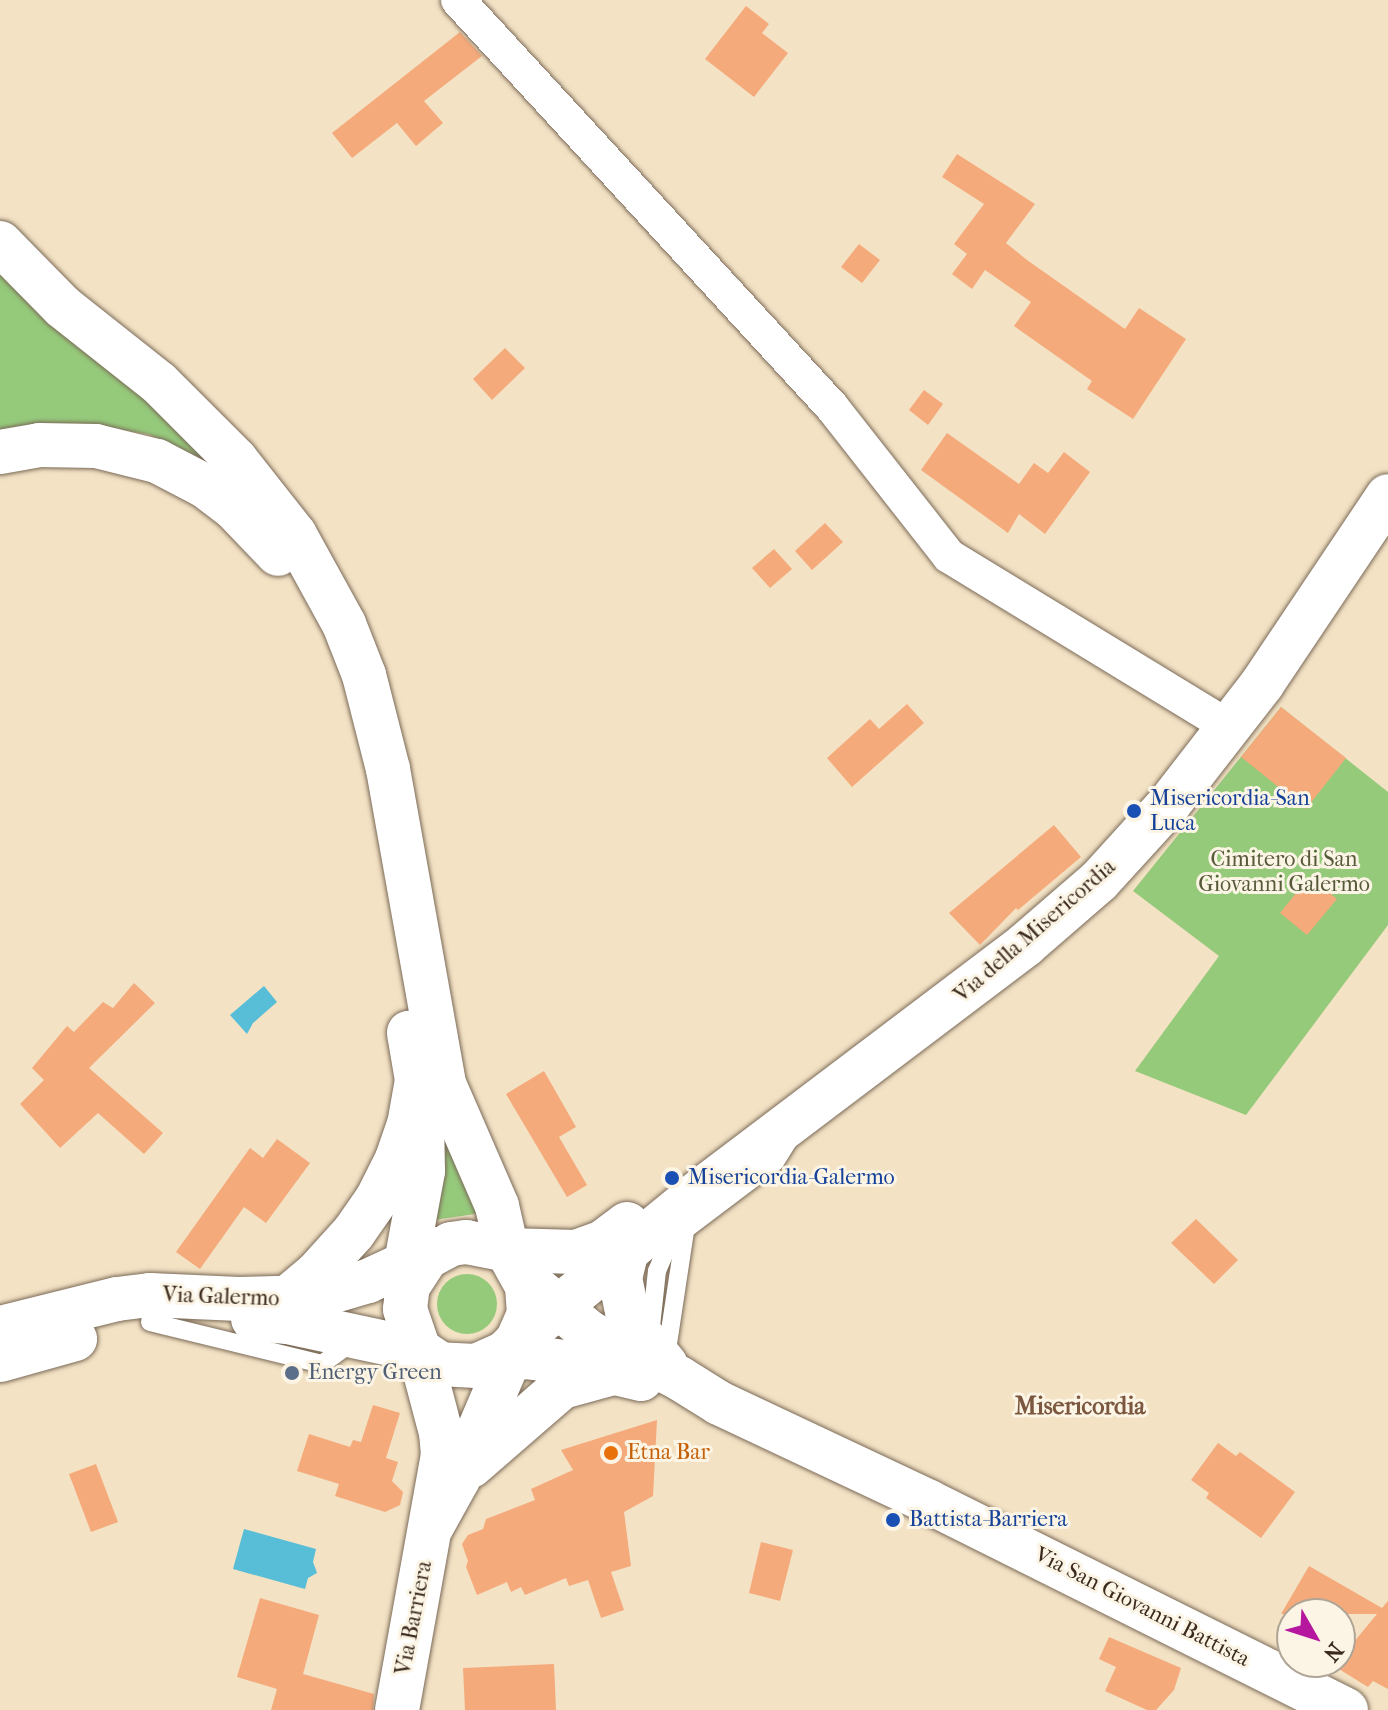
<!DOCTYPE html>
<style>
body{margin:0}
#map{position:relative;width:1388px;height:1710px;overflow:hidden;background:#f3e2c4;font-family:"IM FELL French Canon",serif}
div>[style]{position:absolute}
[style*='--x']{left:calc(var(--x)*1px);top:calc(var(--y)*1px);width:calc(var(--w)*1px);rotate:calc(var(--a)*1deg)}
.green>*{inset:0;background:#96ca7b}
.round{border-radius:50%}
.water>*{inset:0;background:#58bdd6}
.building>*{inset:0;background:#f5aa7c}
.roads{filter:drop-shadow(0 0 2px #7b6a58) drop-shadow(0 0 2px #7b6a58)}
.lane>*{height:18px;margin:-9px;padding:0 9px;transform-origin:9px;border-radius:9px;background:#fff}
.street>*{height:34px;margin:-17px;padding:0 17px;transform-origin:17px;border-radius:17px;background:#fff}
.secondary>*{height:44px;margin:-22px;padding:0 22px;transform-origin:22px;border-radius:22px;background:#fff}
.primary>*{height:44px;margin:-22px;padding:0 22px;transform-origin:22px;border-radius:22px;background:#fff}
.highway>*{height:44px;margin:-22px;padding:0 22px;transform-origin:22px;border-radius:22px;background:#fff}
.dots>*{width:22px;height:22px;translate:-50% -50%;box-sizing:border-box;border:4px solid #fcf5e5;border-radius:50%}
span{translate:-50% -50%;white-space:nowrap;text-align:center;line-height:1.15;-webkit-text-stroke:6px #fcf5e5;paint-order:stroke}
.transit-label{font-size:22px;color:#164399}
.left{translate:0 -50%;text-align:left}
.park-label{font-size:22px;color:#565a3a}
.street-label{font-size:22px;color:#3b2a1e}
.service-label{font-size:22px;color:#4e5e75}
.food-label{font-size:22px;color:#c56008}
.neighbourhood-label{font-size:24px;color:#7c573f;font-weight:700}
.north{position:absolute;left:1276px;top:1598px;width:80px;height:80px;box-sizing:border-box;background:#fcf5e5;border:2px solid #afa495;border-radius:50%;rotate:129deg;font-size:22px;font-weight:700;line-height:32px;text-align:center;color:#3b2a1e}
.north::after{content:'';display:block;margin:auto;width:28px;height:36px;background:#b5179e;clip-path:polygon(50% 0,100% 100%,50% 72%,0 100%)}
</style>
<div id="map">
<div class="green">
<div style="clip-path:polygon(0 273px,36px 311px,162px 411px,205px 460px,148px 434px,85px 424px,51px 423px,0 430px)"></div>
<div style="clip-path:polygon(1281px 707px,1388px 792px,1388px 925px,1246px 1115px,1135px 1071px,1219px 956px,1133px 891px)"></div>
<div style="clip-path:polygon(441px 1119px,456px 1166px,477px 1211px,475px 1214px,434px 1220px)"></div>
<div class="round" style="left:437px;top:1274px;width:60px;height:60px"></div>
</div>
<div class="water">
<div style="clip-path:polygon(264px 986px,277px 1002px,253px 1023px,247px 1034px,230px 1015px)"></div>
<div style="clip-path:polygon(244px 1529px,316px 1549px,313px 1562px,317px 1573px,308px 1578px,305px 1589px,233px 1569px)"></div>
</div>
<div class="building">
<div style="clip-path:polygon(746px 6px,769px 24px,762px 33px,788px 53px,754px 97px,705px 59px)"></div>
<div style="clip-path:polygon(460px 32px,482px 56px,424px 101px,443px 123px,416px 146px,397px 123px,352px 158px,332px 133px)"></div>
<div style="clip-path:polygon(957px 154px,1035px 204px,1006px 243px,1027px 260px,1125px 329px,1139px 308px,1186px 339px,1133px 419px,1087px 389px,1092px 381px,1014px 326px,1031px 302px,985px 270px,972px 289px,952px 274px,967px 254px,954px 244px,984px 204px,942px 177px)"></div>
<div style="clip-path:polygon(859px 244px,880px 260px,862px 283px,841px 267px)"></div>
<div style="clip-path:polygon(505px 348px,525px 368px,492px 400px,473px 379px)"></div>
<div style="clip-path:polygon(924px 390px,943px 404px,928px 425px,909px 410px)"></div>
<div style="clip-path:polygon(947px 433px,1019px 484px,1034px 463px,1048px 473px,1064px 452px,1090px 472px,1045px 534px,1019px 514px,1008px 533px,921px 470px)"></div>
<div style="clip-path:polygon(825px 523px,843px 542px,812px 570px,795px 551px)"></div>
<div style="clip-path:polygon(774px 549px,792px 569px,770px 588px,752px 568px)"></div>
<div style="clip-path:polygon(907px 704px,924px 723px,852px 787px,827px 758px,870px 719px,879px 729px)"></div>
<div style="clip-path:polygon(1281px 707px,1346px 758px,1306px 809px,1241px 757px)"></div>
<div style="clip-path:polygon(1054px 825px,1081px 857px,1018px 910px,1016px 908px,980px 945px,949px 913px)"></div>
<div style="clip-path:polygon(1309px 877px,1337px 899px,1307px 935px,1280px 913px)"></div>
<div style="clip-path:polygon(134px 983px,155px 1003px,89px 1068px,163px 1133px,144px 1154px,98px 1113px,60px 1148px,20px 1104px,44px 1080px,32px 1068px,67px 1026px,74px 1032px,103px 1002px,113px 1008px)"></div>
<div style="clip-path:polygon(544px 1071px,576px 1127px,559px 1137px,587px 1185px,567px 1197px,506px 1094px)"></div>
<div style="clip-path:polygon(277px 1139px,310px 1163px,266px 1223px,244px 1207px,200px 1269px,176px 1252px,250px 1148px,263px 1158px)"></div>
<div style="clip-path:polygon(1196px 1219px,1238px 1260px,1214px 1284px,1171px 1243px)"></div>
<div style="clip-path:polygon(373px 1405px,400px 1413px,386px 1458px,398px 1462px,392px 1481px,403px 1492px,400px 1505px,385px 1512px,335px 1496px,339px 1484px,297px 1471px,309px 1434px,350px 1447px,353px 1440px,361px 1442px)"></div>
<div style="clip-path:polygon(657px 1420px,653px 1496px,624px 1512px,631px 1566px,611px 1572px,624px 1610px,601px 1618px,588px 1580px,569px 1586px,566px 1578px,525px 1595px,521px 1587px,511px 1592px,507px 1582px,477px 1595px,466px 1567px,468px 1561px,462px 1544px,468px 1535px,483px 1529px,486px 1519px,535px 1500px,531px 1489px,573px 1470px,561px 1450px)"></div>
<div style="clip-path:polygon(1218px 1443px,1236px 1456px,1240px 1452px,1295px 1492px,1261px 1538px,1206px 1498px,1209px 1493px,1191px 1480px)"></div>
<div style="clip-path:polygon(96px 1464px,118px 1522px,91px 1532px,69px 1474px)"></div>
<div style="clip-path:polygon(761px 1542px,793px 1550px,780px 1601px,749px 1593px)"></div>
<div style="clip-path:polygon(1309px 1566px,1382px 1608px,1388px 1601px,1388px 1689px,1373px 1681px,1368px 1687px,1334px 1666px,1377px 1614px,1281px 1614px)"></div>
<div style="clip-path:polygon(260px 1598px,319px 1615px,303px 1674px,374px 1694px,373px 1710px,271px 1710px,277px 1689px,237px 1677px)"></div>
<div style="clip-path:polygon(1109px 1637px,1181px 1668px,1174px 1690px,1156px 1710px,1147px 1710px,1105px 1691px,1116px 1667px,1099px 1659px)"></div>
<div style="clip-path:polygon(554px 1664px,556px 1710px,465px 1710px,463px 1668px)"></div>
</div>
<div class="roads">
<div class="lane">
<div style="--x:150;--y:1322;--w:177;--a:13.7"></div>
<div style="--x:322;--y:1364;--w:39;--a:-36"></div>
<div style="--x:650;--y:1336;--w:65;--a:-83.9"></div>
<div style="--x:657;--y:1271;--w:33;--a:-67"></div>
<div style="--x:670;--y:1241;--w:131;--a:-37"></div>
<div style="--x:775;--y:1162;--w:25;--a:-58"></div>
<div style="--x:666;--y:1357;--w:127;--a:-81.4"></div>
</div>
<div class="street">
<div style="--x:458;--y:0;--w:553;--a:47.42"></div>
<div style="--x:832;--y:407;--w:189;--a:51.9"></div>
<div style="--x:949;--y:556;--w:328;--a:31.4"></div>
</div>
<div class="secondary">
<div style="--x:507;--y:1250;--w:69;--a:1.7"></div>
<div style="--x:576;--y:1252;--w:29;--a:-20"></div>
<div style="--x:603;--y:1242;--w:30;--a:-37"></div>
<div style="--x:627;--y:1250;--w:29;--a:104"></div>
<div style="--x:620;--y:1278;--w:44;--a:78.2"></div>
<div style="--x:629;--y:1321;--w:57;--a:49.9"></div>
<div style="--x:537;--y:1289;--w:69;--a:39.7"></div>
<div style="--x:590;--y:1333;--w:100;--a:26.8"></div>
<div style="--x:679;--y:1378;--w:47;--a:32"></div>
<div style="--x:719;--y:1403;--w:232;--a:25.2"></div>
<div style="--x:929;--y:1502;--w:466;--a:26.5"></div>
<div style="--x:490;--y:1362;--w:35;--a:-8"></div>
<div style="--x:525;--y:1357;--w:49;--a:7"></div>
<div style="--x:574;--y:1363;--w:69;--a:13.4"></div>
<div style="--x:471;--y:1466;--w:121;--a:-41"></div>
<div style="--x:562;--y:1387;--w:50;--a:-15.2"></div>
<div style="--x:432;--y:1526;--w:54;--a:-61"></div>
<div style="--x:458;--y:1479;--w:150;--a:-66.9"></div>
<div style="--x:517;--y:1341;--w:242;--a:-39.3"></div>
<div style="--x:704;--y:1188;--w:403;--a:-37.1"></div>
<div style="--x:1025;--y:945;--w:98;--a:-40.9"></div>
<div style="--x:1099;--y:881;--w:104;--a:-47.7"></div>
<div style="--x:1169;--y:804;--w:152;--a:-52.2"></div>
<div style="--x:1262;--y:684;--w:226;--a:-56.2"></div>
<div style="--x:397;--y:1710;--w:259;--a:-79.8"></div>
<div style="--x:443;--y:1455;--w:22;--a:-95"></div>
<div style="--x:441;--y:1433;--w:86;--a:-104.8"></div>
</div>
<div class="primary">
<div style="--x:466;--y:1242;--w:42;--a:11"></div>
<div style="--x:507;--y:1250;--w:41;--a:60.9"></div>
<div style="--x:527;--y:1286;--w:28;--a:86"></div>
<div style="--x:529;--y:1314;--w:30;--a:114"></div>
<div style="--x:517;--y:1341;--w:17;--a:135"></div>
<div style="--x:505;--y:1353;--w:32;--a:156"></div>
<div style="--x:476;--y:1366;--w:36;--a:-177"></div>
<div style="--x:440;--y:1364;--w:25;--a:-146"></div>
<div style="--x:419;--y:1350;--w:43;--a:-108.9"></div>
<div style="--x:405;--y:1309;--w:23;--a:-83"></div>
<div style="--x:408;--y:1286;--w:35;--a:-57"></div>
<div style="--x:427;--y:1257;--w:27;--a:-28"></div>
<div style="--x:451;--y:1244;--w:15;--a:-8"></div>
<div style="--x:253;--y:1319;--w:35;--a:5"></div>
<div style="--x:288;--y:1322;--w:134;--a:12.1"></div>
<div style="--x:0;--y:1328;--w:121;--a:-13.9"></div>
<div style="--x:117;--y:1299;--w:33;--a:-7"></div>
<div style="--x:150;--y:1295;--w:89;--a:2.6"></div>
<div style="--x:239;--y:1299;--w:75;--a:-1.5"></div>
<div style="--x:314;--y:1297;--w:56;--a:-16.5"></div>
<div style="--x:368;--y:1281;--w:76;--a:-24.9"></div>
<div style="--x:0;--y:1360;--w:78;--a:-15.6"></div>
</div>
<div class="highway">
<div style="--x:0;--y:243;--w:90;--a:45.5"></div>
<div style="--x:63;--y:307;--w:122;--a:38.4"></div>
<div style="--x:159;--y:383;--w:109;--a:45"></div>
<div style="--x:236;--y:460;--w:95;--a:51.8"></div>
<div style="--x:295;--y:535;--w:102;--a:61.2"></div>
<div style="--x:344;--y:624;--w:55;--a:68.6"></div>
<div style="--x:364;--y:675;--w:97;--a:75.7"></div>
<div style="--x:388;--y:769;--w:320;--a:79.9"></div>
<div style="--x:444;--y:1084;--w:133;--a:66.5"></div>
<div style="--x:497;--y:1206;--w:45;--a:77.2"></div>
<div style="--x:0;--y:452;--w:40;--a:-10"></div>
<div style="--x:39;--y:445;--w:57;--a:1"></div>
<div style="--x:96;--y:446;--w:63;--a:13.8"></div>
<div style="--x:157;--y:461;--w:54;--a:27.5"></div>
<div style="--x:205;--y:486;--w:35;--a:37"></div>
<div style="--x:233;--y:507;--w:65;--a:46.2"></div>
<div style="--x:406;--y:1298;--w:35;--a:-90"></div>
<div style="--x:406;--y:1263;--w:94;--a:-79.5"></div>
<div style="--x:423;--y:1171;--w:53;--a:-91.1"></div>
<div style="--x:286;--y:1299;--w:40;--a:-40"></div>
<div style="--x:317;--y:1273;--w:55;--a:-47.9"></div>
<div style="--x:354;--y:1232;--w:40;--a:-55.1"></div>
<div style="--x:377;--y:1199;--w:45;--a:-63.4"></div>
<div style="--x:397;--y:1159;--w:36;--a:-71"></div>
<div style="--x:409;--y:1125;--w:46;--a:-79.9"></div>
<div style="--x:417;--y:1080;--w:48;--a:-99.7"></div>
</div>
</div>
<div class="dots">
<div style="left:1134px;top:811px;background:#1a4fb4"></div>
<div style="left:672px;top:1178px;background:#1a4fb4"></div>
<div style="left:292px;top:1373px;background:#5c6f8a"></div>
<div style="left:611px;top:1453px;background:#e8710a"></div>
<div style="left:893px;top:1520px;background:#1a4fb4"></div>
</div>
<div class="transit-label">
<span class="left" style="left:1150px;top:811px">Misericordia-San<br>Luca</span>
<span class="left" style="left:688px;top:1178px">Misericordia-Galermo</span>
<span class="left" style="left:909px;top:1520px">Battista-Barriera</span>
</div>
<div class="park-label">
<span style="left:1284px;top:872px">Cimitero di San<br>Giovanni Galermo</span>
</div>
<div class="street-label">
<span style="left:1035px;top:931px;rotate:-41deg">Via della Misericordia</span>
<span style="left:221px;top:1297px;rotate:2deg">Via Galermo</span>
<span style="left:1142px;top:1607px;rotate:27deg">Via San Giovanni Battista</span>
<span style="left:414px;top:1618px;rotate:-79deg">Via Barriera</span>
</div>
<div class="service-label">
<span class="left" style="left:308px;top:1373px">Energy Green</span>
</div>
<div class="food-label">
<span class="left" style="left:627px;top:1453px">Etna Bar</span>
</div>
<div class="neighbourhood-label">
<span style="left:1080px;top:1407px">Misericordia</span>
</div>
<div class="north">N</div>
</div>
